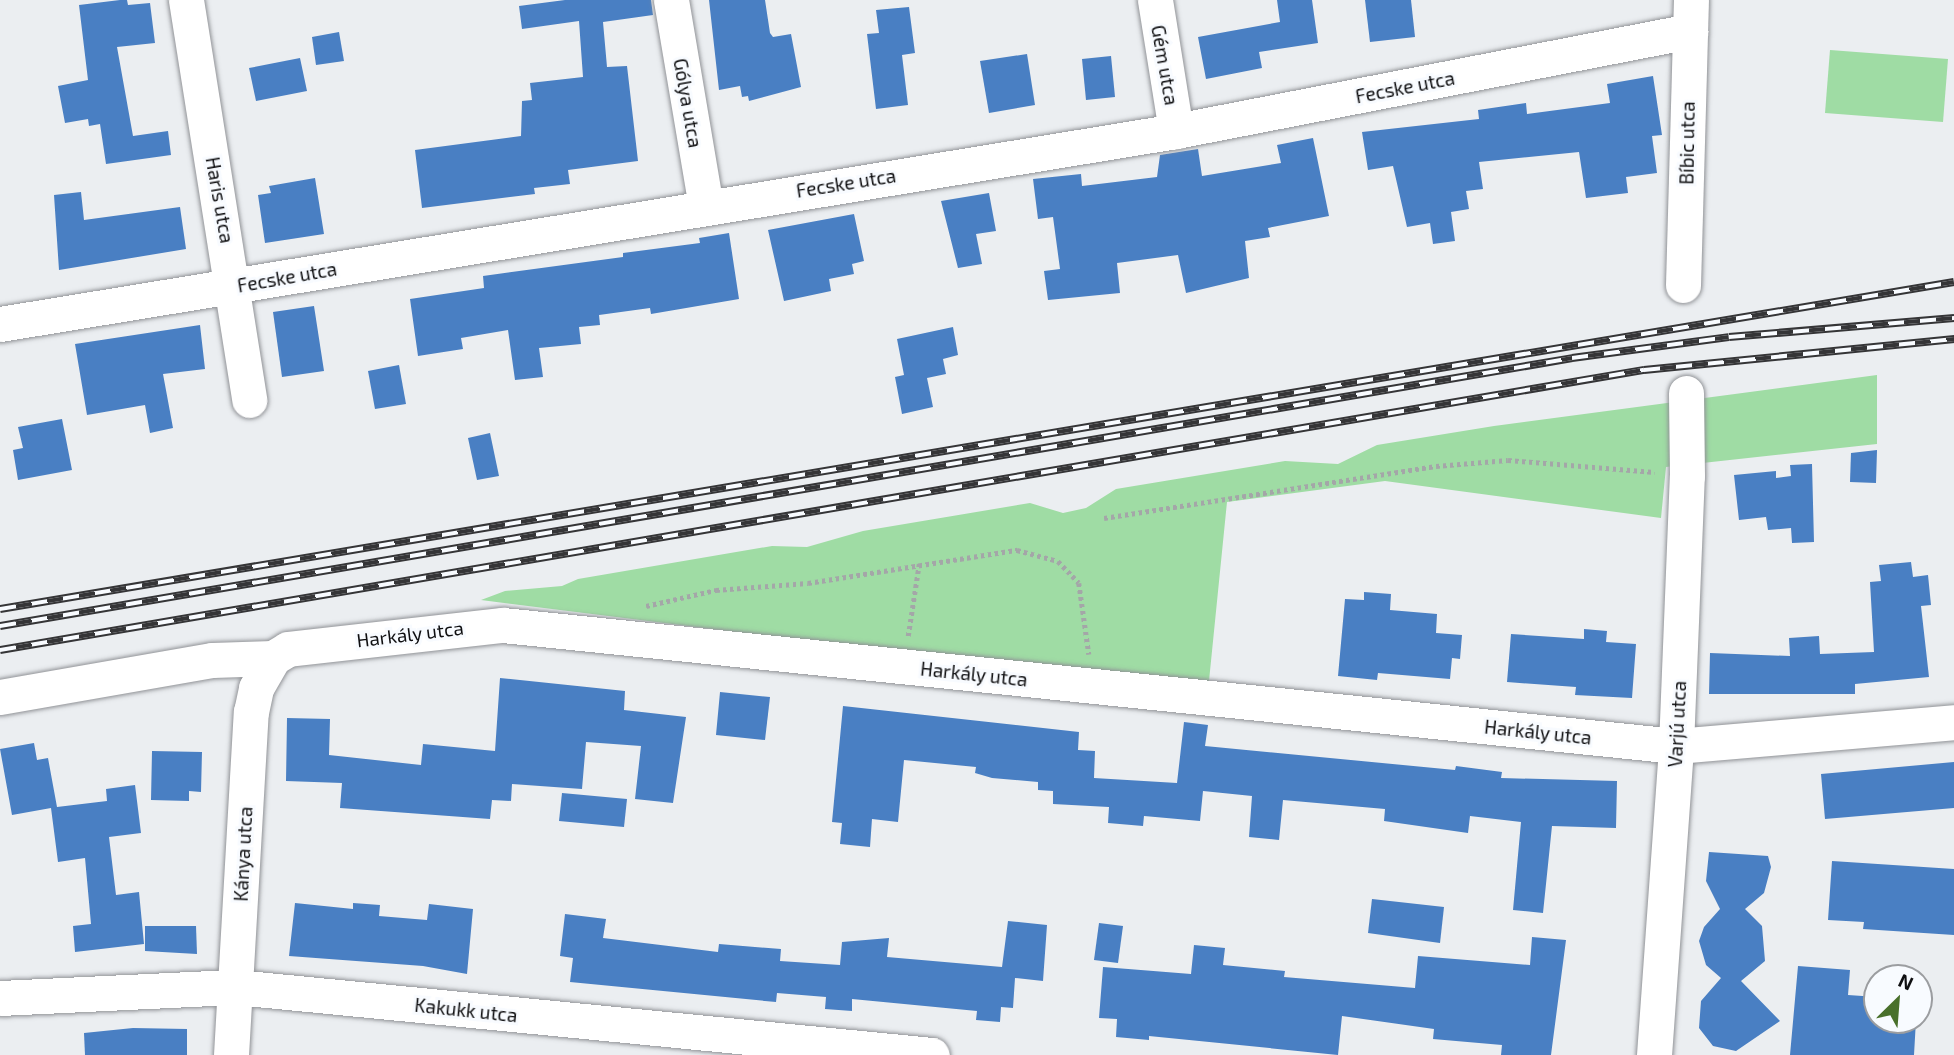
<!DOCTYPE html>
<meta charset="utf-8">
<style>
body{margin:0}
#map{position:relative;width:1954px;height:1055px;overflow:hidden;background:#ebeef1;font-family:"Exo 2",sans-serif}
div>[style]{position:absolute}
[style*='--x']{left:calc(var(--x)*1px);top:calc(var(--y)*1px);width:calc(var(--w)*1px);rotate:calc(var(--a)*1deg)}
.green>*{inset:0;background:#9fdca4}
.building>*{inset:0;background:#497fc3}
.path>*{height:4.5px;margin-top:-2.25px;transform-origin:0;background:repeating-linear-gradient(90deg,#a4a6a8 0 3.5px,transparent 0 7px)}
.roads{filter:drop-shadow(0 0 2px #919397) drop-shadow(0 0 2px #919397)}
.minor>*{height:35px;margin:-17.5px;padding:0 17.5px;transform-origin:17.5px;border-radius:17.5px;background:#fff}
.rail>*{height:8px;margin-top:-4px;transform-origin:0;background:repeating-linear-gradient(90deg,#f8fbff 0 16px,#353537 0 32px);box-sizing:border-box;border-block:2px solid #353537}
span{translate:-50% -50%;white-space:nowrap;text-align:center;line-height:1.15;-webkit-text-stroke:6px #f8fbff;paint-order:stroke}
.street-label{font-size:19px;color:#0f0f11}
.north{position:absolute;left:1863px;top:964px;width:70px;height:70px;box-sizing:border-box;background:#f8fbff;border:2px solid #9b9da0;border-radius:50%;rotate:25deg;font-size:19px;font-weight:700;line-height:28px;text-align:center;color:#0f0f11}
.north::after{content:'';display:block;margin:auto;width:24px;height:32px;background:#49702b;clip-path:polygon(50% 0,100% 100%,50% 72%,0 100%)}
</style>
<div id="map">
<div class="green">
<div style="clip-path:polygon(1830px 50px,1948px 59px,1943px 122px,1825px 113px)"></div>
<div style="clip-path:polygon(1877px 375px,1877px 444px,1666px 467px,1661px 518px,1385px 481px,1227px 502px,1208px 691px,481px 600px,505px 591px,562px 586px,578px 579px,772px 546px,807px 547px,863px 531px,1030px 503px,1063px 513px,1086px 508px,1116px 489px,1285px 461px,1338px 464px,1377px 445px,1494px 426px)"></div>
</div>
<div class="building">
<div style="clip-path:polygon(120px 0,127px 0,128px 5px,150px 3px,155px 43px,117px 47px,133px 136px,168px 131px,171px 155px,106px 164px,100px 124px,89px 126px,88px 119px,65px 123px,58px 86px,88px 80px,79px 5px)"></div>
<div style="clip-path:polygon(565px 0,651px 0,653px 15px,603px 22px,607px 67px,627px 66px,638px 161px,568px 170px,570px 184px,534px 188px,535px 194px,422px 208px,415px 150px,521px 136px,522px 101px,532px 100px,530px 83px,583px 77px,579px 21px,522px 29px,519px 6px)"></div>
<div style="clip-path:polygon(709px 0,765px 0,770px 33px,773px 37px,791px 34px,801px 87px,749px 101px,748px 96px,742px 97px,740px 86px,719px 90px)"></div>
<div style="clip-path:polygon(1277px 0,1312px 0,1318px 43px,1259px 52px,1262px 68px,1206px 79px,1198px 37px,1280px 22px)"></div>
<div style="clip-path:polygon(1365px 0,1411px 0,1415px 37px,1370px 42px)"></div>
<div style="clip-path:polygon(909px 7px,915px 53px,902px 55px,908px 105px,876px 109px,867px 34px,879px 33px,876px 10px)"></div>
<div style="clip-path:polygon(339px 32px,344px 61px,316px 65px,312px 37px)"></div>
<div style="clip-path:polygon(1027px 54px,1035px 105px,989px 113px,980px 61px)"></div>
<div style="clip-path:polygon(1111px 56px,1115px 97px,1086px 100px,1082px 59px)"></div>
<div style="clip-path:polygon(300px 58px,307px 91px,256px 101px,249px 68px)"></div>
<div style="clip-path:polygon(1653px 76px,1662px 135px,1652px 136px,1657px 173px,1626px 177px,1628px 193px,1586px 198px,1579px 152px,1479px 162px,1483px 189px,1466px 191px,1469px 209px,1451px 212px,1455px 241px,1433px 244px,1430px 223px,1407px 227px,1393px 166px,1368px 170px,1362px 132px,1479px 119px,1478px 110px,1526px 103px,1527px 114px,1610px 103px,1607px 84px)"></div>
<div style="clip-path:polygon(1313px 138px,1329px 216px,1268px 228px,1270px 237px,1245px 241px,1249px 278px,1186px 293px,1178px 255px,1117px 263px,1120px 293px,1048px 300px,1044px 271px,1060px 269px,1053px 217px,1038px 219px,1033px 179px,1081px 174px,1082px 186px,1157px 177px,1160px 155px,1198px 149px,1202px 176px,1281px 163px,1277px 145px)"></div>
<div style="clip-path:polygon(315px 178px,324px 234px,265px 243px,258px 195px,271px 193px,269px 186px)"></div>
<div style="clip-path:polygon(81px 192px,84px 220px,180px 207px,186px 249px,59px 270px,54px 195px)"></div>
<div style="clip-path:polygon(989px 193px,996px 231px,976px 234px,982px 264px,958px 268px,941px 201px)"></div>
<div style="clip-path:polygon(854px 214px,864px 261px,852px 264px,854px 274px,829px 279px,831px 291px,784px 301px,768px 230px)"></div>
<div style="clip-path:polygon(729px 233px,739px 299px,651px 314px,650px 308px,599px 315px,600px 325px,579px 327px,581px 344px,539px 348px,543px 377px,515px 380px,508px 330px,461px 338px,463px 349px,418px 356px,410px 299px,484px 288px,483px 276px,623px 257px,623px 253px,700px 243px,699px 238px)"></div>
<div style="clip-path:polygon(314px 306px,324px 371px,282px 377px,273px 312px)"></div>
<div style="clip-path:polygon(200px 325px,205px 369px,163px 374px,173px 428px,150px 433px,145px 405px,87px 415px,75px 344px)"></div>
<div style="clip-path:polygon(953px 327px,958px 355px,943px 359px,946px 374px,927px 378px,933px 407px,902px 414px,895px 377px,904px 375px,897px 339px)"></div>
<div style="clip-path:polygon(399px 365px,406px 404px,375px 409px,368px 371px)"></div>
<div style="clip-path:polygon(62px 419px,72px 470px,18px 480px,13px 450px,23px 448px,18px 427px)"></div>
<div style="clip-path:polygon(490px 433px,499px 476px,477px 480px,468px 438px)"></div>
<div style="clip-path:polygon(1877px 450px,1876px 483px,1850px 482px,1851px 453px)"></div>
<div style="clip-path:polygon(1812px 464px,1814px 542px,1792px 543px,1791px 528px,1768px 530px,1766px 517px,1739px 520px,1734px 475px,1776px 471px,1776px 478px,1791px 476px,1790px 465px)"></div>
<div style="clip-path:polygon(1911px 562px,1913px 577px,1928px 575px,1931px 605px,1921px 606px,1929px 677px,1855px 684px,1855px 694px,1709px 694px,1710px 653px,1790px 656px,1789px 638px,1819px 636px,1820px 654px,1874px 652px,1870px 582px,1881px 581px,1879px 565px)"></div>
<div style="clip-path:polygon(1364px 592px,1391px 594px,1390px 610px,1437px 614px,1436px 633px,1462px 635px,1460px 659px,1452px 658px,1450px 679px,1378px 673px,1377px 680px,1338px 676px,1345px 599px,1364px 600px)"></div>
<div style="clip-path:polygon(1584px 629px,1607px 631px,1606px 642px,1636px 644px,1632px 698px,1575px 695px,1576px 687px,1507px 682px,1511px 634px,1584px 639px)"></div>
<div style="clip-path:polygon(500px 678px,625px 691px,624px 710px,686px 717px,673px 803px,635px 799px,641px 746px,586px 742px,582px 789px,512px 784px,511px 801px,492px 800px,490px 819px,340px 808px,342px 783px,286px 781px,287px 718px,330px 719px,329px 755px,421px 765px,423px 744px,495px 751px)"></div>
<div style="clip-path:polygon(720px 692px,770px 697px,765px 740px,716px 735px)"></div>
<div style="clip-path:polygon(843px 706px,1079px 732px,1078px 750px,1095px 751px,1094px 778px,1177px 783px,1184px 722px,1208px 725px,1205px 746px,1455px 770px,1456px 766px,1502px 772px,1501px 778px,1617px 781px,1616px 828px,1552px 826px,1543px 913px,1513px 910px,1521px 822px,1470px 816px,1468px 833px,1384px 821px,1385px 809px,1283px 800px,1279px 840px,1249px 837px,1252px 796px,1203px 791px,1200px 821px,1144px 816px,1143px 826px,1108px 823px,1109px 807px,1053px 804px,1053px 791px,1038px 790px,1038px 782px,992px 778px,975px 773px,976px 767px,904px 760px,898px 822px,872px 819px,870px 847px,840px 844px,842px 823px,832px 822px)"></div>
<div style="clip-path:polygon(34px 743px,37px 760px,48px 758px,57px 807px,107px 801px,106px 789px,135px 785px,141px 833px,109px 837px,116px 895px,139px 892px,144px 944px,75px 952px,73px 926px,91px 924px,85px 858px,58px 862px,51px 808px,12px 815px,0 749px)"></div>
<div style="clip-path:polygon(152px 751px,202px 752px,201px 792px,189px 791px,189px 801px,151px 800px)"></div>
<div style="clip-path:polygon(1954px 762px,1954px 808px,1825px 819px,1821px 774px)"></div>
<div style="clip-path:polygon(562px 793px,627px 799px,624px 827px,559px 821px)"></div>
<div style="clip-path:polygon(1709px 852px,1768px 856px,1771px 867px,1764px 893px,1745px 909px,1762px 926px,1765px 961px,1741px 981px,1780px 1021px,1736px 1051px,1713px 1046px,1699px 1028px,1701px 1001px,1721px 978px,1706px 965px,1699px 941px,1704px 927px,1720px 909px,1706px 881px)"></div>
<div style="clip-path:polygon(1832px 861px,1954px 869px,1954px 935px,1863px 929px,1864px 922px,1828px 920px)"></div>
<div style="clip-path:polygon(1372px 899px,1444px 907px,1440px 943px,1368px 933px)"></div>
<div style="clip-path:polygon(295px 903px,353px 909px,353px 903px,380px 905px,379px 916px,427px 920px,429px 904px,473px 909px,467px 974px,423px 966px,289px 956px)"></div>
<div style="clip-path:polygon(565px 914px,606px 919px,603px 938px,718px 952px,719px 944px,781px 949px,780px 961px,840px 965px,842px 942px,889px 938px,887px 957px,1002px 967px,1008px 921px,1047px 925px,1043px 981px,1015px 978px,1013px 1008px,1001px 1007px,1000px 1022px,976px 1020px,977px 1011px,852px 999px,852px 1011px,825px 1009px,826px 997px,777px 993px,776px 1002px,570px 982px,573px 958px,560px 956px)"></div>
<div style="clip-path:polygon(1099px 923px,1123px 926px,1118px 963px,1094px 960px)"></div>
<div style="clip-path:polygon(145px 926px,196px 926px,197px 954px,145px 951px)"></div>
<div style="clip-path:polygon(1532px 937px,1566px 940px,1551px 1055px,1501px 1055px,1502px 1045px,1433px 1039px,1434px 1029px,1342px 1016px,1338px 1055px,1149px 1036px,1149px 1040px,1116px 1037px,1117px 1019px,1099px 1018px,1103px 967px,1191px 974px,1194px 945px,1225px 948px,1223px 965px,1285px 971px,1284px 977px,1415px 988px,1418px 956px,1530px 965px)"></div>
<div style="clip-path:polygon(1798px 966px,1850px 970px,1848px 995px,1877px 997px,1877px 1020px,1916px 1020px,1914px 1055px,1790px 1055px)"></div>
<div style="clip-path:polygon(133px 1028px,187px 1029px,187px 1055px,85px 1055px,84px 1033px)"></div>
</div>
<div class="path">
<div style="--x:1104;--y:518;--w:336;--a:-8.9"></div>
<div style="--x:1436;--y:466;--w:72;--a:-4.8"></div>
<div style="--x:1508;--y:460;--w:147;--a:4.7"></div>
<div style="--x:646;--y:606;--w:72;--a:-12.9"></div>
<div style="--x:716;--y:590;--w:92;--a:-4.4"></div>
<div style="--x:808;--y:583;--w:212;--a:-9"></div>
<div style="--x:1017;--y:550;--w:42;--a:15"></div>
<div style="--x:1058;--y:561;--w:30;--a:46"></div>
<div style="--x:1079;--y:583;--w:72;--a:82"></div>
<div style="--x:908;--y:636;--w:73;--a:-81.3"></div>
</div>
<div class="roads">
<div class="minor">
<div style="--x:186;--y:0;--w:405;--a:81"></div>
<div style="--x:671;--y:0;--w:209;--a:80.4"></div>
<div style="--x:1155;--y:0;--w:133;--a:80.9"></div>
<div style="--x:1683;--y:285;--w:285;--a:-88.4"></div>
<div style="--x:0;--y:324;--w:1192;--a:-9.32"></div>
<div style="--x:1176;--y:131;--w:524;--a:-11.01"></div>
<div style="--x:0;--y:697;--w:215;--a:-9.9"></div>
<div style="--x:212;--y:660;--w:61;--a:-1.9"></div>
<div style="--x:273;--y:658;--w:17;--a:-31"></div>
<div style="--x:288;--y:649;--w:216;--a:-6.4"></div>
<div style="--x:503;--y:625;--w:1179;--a:5.89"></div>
<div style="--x:1676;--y:746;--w:279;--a:-4.9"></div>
<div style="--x:0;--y:998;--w:236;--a:-2.7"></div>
<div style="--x:236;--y:987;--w:699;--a:5.58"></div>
<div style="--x:231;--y:1055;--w:344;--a:-86.7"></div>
<div style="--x:251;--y:712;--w:25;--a:-78"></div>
<div style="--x:256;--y:688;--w:34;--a:-60"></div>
<div style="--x:1654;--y:1055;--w:310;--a:-85.9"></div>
<div style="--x:1676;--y:746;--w:270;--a:-87.7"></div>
<div style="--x:1687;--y:476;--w:83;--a:-90.7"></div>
</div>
</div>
<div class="rail">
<div style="--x:0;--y:609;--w:1981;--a:-9.5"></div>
<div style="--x:0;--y:626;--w:1595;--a:-9.67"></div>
<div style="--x:1572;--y:358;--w:158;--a:-7.6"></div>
<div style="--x:1729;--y:337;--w:226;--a:-4.8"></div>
<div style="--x:0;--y:650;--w:1668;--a:-9.67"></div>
<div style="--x:1644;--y:370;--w:312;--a:-5.7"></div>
</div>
<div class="street-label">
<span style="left:1165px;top:65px;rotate:80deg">Gém utca</span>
<span style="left:1405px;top:87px;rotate:-11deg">Fecske utca</span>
<span style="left:688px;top:103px;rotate:80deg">Gólya utca</span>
<span style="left:1687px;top:143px;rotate:-89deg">Bíbic utca</span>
<span style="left:846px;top:183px;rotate:-9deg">Fecske utca</span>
<span style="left:220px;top:200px;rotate:80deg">Haris utca</span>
<span style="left:287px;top:277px;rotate:-10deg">Fecske utca</span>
<span style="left:410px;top:634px;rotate:-7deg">Harkály utca</span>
<span style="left:974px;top:674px;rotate:6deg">Harkály utca</span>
<span style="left:1677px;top:724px;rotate:-87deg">Varjú utca</span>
<span style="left:1538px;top:732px;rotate:6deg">Harkály utca</span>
<span style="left:243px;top:854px;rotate:-87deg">Kánya utca</span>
<span style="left:466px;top:1010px;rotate:6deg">Kakukk utca</span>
</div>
<div class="north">N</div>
</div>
